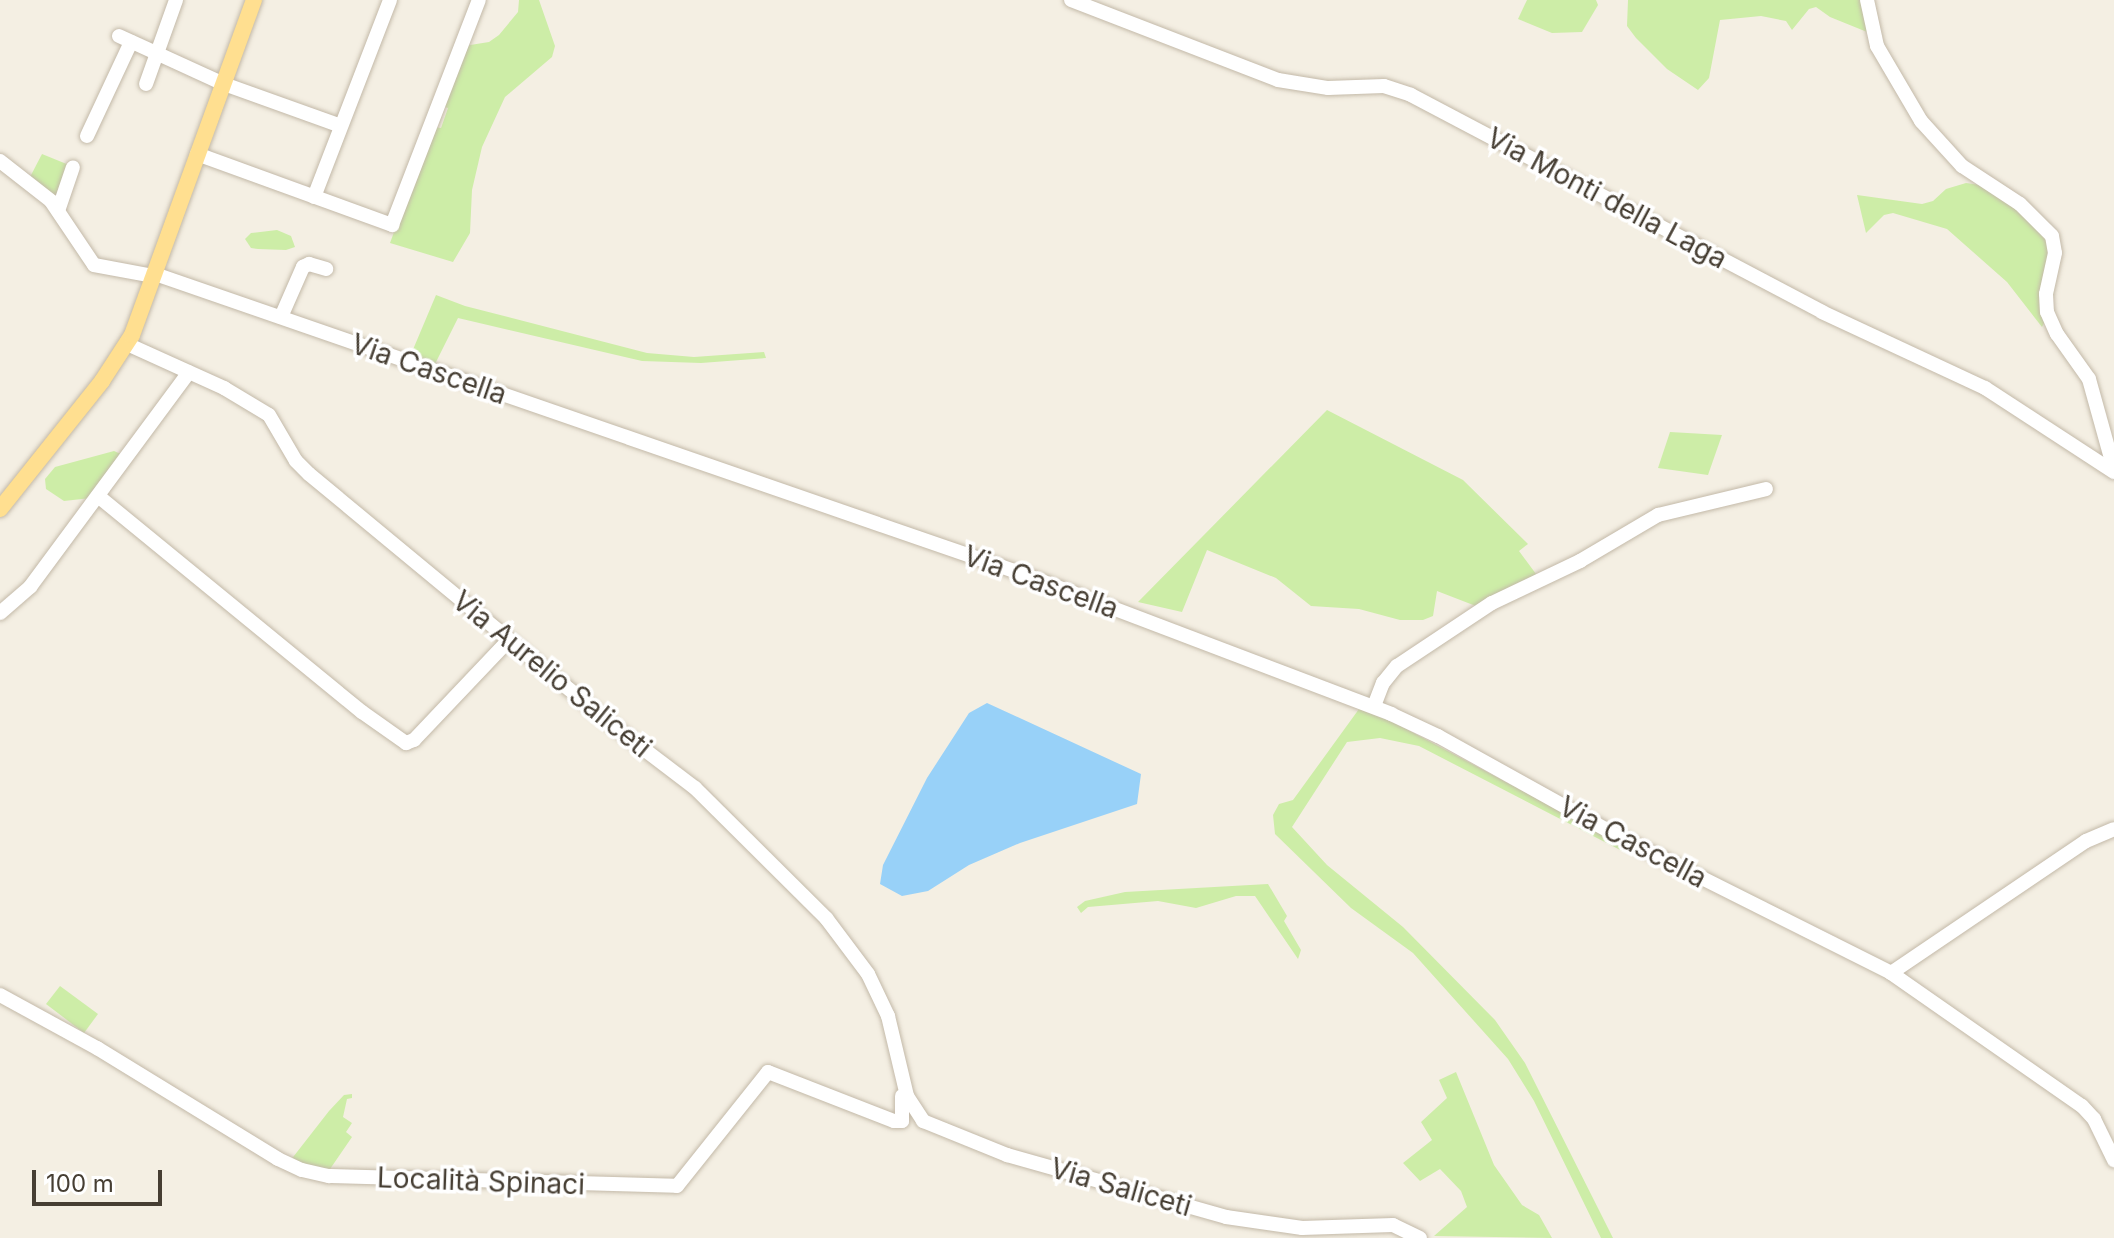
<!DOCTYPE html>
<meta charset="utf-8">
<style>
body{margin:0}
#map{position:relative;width:2114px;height:1238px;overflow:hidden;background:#f4efe3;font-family:Inter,sans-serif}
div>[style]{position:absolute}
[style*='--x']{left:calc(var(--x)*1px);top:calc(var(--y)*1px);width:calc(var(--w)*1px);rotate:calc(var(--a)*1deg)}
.green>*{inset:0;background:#cdeda7}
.water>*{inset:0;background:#98d1f8}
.roads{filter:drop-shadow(0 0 2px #c3b9a8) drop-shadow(0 0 2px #c3b9a8)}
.minor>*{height:14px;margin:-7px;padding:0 7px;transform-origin:7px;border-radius:7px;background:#fff}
.major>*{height:16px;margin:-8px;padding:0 8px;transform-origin:8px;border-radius:8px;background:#ffdf90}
span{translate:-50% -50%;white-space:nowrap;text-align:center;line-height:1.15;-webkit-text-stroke:7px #fff;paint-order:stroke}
.street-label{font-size:28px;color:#463e33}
.scale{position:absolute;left:32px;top:1170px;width:130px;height:36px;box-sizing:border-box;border:4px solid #463e33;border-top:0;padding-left:10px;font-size:24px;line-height:28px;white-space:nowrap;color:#463e33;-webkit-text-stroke:6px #fff;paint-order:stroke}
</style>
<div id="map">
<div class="green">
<div style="clip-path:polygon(519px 0,539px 0,555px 46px,552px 57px,505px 97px,482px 147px,472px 190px,470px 233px,453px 262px,390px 243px,433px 127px,441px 128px,448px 108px,441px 106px,464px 46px,489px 42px,499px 35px,518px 12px)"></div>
<div style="clip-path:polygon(1527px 0,1596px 0,1598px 5px,1582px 32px,1552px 33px,1518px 19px)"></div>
<div style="clip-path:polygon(1628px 0,1866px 0,1872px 34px,1830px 17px,1816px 7px,1809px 9px,1792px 30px,1786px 21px,1761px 16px,1720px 20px,1709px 78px,1698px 90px,1667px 69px,1636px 38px,1627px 26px)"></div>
<div style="clip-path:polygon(42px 154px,69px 165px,55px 198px,29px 179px)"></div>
<div style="clip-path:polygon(1966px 183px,1980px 185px,2010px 199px,2061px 251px,2050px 312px,2042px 327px,2007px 282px,1947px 229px,1893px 213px,1884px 215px,1866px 233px,1857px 195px,1922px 204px,1933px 201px,1946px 189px)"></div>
<div style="clip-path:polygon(277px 230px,291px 236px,295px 247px,286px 250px,258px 249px,251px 248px,245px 239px,251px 233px)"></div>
<div style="clip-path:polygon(436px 295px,465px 306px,647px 353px,694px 357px,764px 352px,766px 358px,701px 363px,642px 361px,458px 318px,434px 366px,409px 359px)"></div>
<div style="clip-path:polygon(1327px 410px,1463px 480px,1528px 544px,1519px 551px,1539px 578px,1481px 608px,1437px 591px,1433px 616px,1423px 620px,1400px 620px,1359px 609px,1311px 606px,1276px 578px,1207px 550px,1182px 612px,1138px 602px)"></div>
<div style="clip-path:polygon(1670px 432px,1722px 435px,1708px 475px,1658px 468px)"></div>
<div style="clip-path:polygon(114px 451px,123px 455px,91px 498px,64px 501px,46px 489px,45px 479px,55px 467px)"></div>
<div style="clip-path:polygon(1359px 709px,1395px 723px,1615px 840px,1626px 853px,1419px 746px,1380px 738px,1347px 742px,1292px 827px,1327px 865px,1403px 927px,1495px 1020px,1525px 1063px,1613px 1238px,1601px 1238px,1534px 1101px,1508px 1059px,1413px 953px,1351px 908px,1275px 834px,1273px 815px,1279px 804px,1293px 800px)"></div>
<div style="clip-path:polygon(1268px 884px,1287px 916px,1284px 921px,1301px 950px,1298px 959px,1255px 896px,1236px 896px,1196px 908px,1158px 901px,1088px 907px,1081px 913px,1077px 907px,1085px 901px,1125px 892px)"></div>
<div style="clip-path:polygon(60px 986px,98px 1014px,84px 1033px,46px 1004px)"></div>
<div style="clip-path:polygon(1456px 1072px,1494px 1165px,1522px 1205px,1539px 1215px,1552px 1238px,1434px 1236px,1467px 1207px,1461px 1191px,1440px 1169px,1420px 1181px,1403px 1163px,1432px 1140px,1421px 1122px,1447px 1098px,1439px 1080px)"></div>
<div style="clip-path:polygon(352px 1094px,352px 1098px,347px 1099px,343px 1117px,352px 1123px,346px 1132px,352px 1137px,328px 1172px,290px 1161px,329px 1111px,344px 1095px)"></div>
</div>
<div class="water">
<div style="clip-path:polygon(987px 703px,1141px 774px,1137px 804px,1020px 843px,969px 865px,928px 891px,902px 896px,880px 884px,883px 865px,927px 778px,969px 713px)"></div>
</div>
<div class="roads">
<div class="minor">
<div style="--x:1071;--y:0;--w:222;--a:21.1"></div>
<div style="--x:1278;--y:80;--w:51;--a:9.1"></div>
<div style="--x:1328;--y:88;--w:56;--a:-2"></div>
<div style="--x:1384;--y:86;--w:28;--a:18"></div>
<div style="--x:1411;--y:95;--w:465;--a:27.8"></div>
<div style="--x:1822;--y:312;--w:180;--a:25"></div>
<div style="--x:1985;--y:388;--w:154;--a:33.1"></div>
<div style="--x:1867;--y:0;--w:47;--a:77.7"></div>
<div style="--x:1877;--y:46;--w:87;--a:59.6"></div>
<div style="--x:1921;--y:121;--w:61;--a:47.7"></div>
<div style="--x:1962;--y:166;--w:69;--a:33.2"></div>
<div style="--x:2020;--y:204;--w:45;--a:45"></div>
<div style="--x:2052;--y:236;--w:17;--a:80"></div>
<div style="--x:2055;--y:253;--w:42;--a:102.4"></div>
<div style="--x:2046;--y:294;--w:18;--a:87"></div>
<div style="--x:2047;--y:312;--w:24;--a:66"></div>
<div style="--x:2057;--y:334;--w:55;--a:54.6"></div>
<div style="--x:2089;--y:379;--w:93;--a:74.5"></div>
<div style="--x:119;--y:36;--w:115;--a:24.6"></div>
<div style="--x:224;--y:84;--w:124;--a:19.7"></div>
<div style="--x:146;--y:84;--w:89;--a:-70.3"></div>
<div style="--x:87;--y:136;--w:104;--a:-64.9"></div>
<div style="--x:197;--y:154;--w:208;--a:20"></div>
<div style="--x:392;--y:225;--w:241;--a:-68.9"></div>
<div style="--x:0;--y:161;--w:65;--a:38.1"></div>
<div style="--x:51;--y:201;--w:77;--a:56.1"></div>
<div style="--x:94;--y:265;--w:61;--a:10.4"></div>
<div style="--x:314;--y:197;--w:211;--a:-68.9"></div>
<div style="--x:58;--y:211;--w:46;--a:-71.2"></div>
<div style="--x:155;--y:274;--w:918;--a:19.07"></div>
<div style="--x:1023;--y:574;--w:394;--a:20.8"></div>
<div style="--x:1391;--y:714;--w:52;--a:25.1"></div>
<div style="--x:1438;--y:736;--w:206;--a:29.1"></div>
<div style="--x:1618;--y:836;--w:305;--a:26.6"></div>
<div style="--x:1891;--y:973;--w:233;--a:34.9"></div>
<div style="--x:2082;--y:1106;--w:18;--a:47"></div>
<div style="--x:2094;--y:1119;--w:46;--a:64"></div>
<div style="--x:281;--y:317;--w:55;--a:-66.3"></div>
<div style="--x:303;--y:267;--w:7;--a:-27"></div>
<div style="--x:309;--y:264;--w:18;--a:16"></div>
<div style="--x:127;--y:344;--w:107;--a:24.4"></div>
<div style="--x:224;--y:388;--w:52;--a:31"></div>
<div style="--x:269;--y:415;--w:53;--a:59.6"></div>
<div style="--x:296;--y:461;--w:18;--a:45"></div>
<div style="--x:309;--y:474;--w:403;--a:39.6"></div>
<div style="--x:620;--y:731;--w:94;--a:37.2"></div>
<div style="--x:695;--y:788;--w:185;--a:44.8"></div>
<div style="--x:826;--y:918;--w:70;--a:53.1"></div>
<div style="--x:868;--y:974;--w:47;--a:64.5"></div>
<div style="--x:888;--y:1016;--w:82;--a:76.6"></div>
<div style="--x:907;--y:1096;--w:30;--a:57"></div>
<div style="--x:923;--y:1121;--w:91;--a:22"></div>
<div style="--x:1007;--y:1155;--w:228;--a:15.8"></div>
<div style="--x:1226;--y:1217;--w:77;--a:8.2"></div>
<div style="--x:1302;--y:1228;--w:91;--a:-1.9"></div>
<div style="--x:1393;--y:1225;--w:30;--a:26"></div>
<div style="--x:98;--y:496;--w:341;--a:39.3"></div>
<div style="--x:362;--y:712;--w:54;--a:35.2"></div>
<div style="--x:406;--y:743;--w:9;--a:-21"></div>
<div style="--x:414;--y:740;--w:138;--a:-46.5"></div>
<div style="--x:0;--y:613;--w:40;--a:-41"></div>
<div style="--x:30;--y:587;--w:267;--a:-53.5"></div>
<div style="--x:1374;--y:706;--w:25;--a:-69"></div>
<div style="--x:1383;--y:683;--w:22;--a:-51"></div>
<div style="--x:1397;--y:666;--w:114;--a:-33.6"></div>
<div style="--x:1492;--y:603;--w:98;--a:-25.5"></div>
<div style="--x:1580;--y:561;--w:91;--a:-30.5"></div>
<div style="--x:1658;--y:515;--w:111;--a:-13.5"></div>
<div style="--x:1891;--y:973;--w:235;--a:-34.1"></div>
<div style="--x:2086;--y:841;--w:30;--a:-23"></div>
<div style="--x:0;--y:995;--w:111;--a:28.7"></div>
<div style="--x:97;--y:1048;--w:212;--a:31.5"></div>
<div style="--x:278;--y:1159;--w:26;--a:25"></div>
<div style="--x:302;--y:1170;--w:28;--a:13"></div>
<div style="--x:329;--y:1176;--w:348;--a:1.6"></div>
<div style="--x:677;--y:1186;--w:146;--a:-51.4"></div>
<div style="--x:768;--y:1072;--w:135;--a:21.3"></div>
<div style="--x:894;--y:1121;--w:8;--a:0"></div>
<div style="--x:902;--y:1121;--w:25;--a:-90"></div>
</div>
<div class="major">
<div style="--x:0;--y:509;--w:164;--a:-51.4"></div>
<div style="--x:102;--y:381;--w:55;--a:-56.9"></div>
<div style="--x:132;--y:335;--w:357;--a:-70"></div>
</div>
</div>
<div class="street-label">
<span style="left:1607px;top:198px;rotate:28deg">Via Monti della Laga</span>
<span style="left:429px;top:369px;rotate:19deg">Via Cascella</span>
<span style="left:1041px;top:582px;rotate:20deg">Via Cascella</span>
<span style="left:552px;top:674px;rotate:39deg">Via Aurelio Saliceti</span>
<span style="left:1633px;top:842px;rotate:28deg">Via Cascella</span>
<span style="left:481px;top:1181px;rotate:2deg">Località Spinaci</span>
<span style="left:1121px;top:1187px;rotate:16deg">Via Saliceti</span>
</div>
<div class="scale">100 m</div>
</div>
